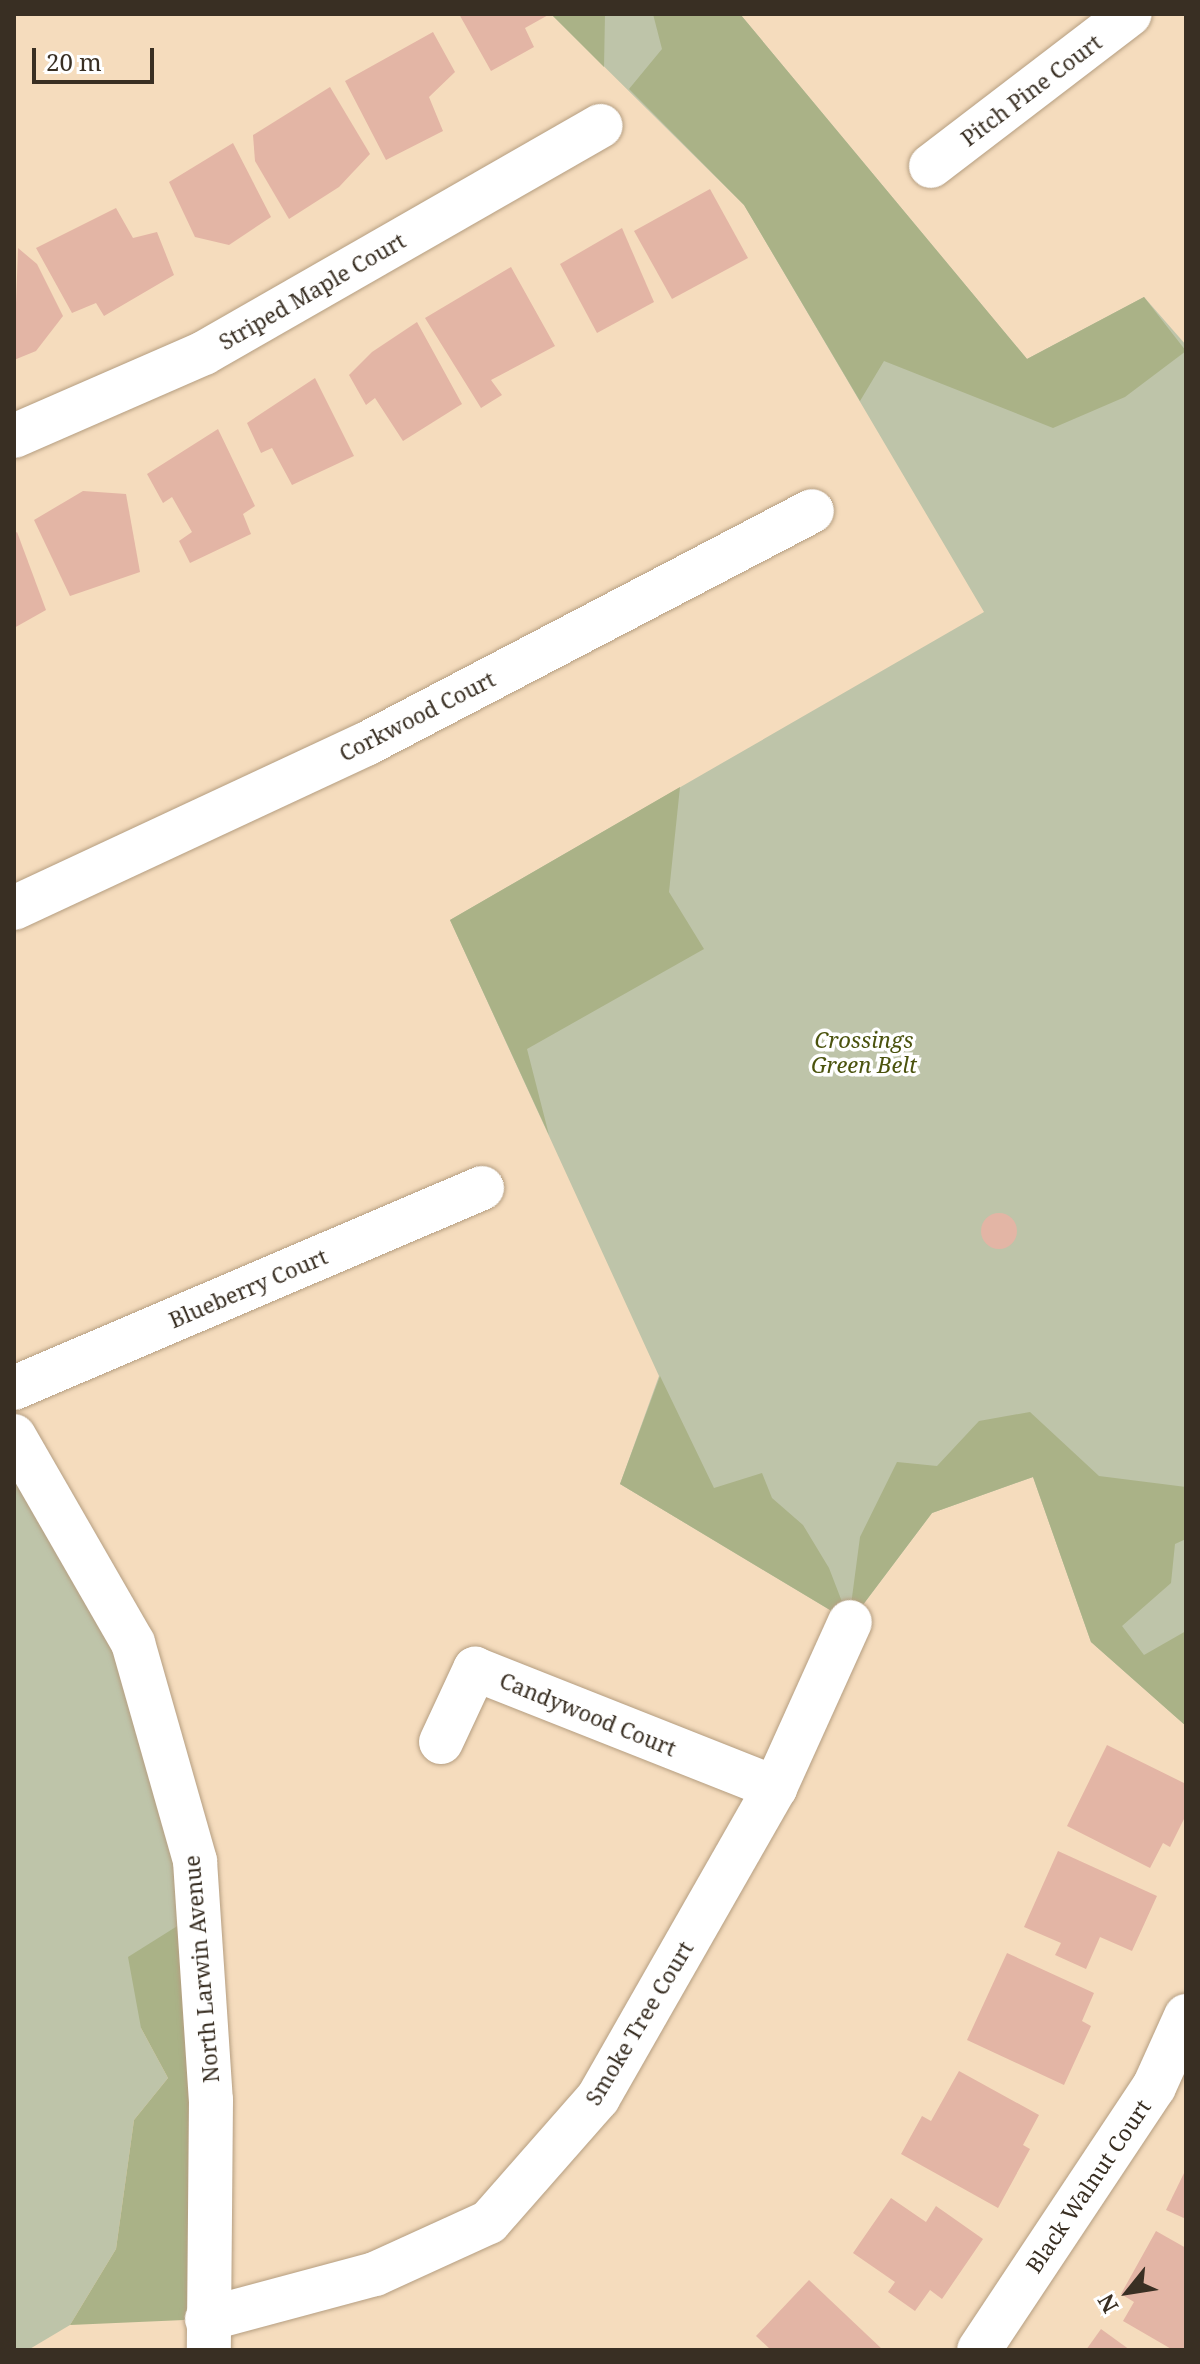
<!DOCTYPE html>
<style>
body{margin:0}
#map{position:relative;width:1200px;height:2364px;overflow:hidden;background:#f5dcbd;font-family:"Noto Serif",serif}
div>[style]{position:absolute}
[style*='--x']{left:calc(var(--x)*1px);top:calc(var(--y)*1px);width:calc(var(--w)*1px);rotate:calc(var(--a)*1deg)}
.green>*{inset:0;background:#bec4a9}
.forest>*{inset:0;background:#aab287}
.building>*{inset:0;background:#e3b5a5}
.round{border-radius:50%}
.roads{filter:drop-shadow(0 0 2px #b59e81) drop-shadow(0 0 2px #b59e81)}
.minor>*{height:44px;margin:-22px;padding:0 22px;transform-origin:22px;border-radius:22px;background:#fff}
span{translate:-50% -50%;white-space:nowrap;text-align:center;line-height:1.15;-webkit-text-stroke:7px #fff;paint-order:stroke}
.street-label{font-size:22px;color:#392f23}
.park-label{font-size:22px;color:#4b530e;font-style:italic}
.frame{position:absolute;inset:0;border:16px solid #392f23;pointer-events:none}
.north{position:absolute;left:1088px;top:2252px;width:80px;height:80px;-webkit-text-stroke:6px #fff;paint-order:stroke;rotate:240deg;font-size:22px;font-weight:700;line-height:32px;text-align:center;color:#392f23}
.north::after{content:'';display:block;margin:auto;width:28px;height:36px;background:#392f23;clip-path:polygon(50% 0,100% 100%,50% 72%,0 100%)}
.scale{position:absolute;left:32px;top:48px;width:122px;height:36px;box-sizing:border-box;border:4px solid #392f23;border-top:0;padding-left:10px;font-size:24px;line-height:28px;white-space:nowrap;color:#392f23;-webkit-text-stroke:6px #fff;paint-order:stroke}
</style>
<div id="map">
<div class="green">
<div style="clip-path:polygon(551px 14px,740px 14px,1027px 359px,1144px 297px,1186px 345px,1186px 1726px,1091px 1642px,1033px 1477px,932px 1513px,850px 1622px,620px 1484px,659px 1376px,450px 920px,984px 612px,744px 205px)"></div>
<div style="clip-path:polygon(14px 1436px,133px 1643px,198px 1913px,141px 2028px,168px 2078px,134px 2120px,116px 2249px,70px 2325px,28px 2350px,14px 2350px)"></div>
</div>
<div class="forest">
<div style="clip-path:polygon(551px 14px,605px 14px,604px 67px)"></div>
<div style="clip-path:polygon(653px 14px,740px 14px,1027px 359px,1144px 297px,1186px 351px,1125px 397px,1053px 428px,884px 361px,860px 401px,744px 205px,629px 89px,662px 49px)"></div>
<div style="clip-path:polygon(680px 787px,669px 892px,704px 949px,527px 1049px,549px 1135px,450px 920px)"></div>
<div style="clip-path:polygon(660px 1376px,714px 1488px,762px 1473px,772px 1498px,803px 1525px,829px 1568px,849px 1620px,860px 1537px,897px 1462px,937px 1466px,979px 1421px,1030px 1412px,1099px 1476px,1186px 1487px,1186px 1539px,1175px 1544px,1171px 1583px,1122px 1626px,1144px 1655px,1186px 1631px,1186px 1726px,1091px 1642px,1033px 1477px,932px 1513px,850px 1622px,620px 1484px)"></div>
<div style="clip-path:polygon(198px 1913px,207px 2319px,70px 2325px,116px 2249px,134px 2120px,168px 2078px,141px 2028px,128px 1957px)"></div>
</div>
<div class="building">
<div style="clip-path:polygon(459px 14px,550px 14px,525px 28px,534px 47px,491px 71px)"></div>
<div style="clip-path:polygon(433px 32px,455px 72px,429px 97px,443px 131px,386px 160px,345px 81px)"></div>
<div style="clip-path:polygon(330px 87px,370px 154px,339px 187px,289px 219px,255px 161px,253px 135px)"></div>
<div style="clip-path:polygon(233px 143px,271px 217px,229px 245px,195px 237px,169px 182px)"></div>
<div style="clip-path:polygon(710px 189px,748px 258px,672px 299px,634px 231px)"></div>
<div style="clip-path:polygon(116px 208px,133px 238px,157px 232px,174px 275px,104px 316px,96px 303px,72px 313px,36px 248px)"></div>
<div style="clip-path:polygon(622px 228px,654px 302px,597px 333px,560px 264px)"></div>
<div style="clip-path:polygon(18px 248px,37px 264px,63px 316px,36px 351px,14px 360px)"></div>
<div style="clip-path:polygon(511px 267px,555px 346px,491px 380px,502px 395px,481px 408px,425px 318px)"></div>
<div style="clip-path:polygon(417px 322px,462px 404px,403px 441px,375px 398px,366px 405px,349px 375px,372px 352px)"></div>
<div style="clip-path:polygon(315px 378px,354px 456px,292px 485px,272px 448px,261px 453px,247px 423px)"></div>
<div style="clip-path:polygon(218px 429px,255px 506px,243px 514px,251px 534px,190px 563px,179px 541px,192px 532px,172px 497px,163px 503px,147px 474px)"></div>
<div style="clip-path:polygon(83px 491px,126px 494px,140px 572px,70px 596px,34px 520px)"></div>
<div style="clip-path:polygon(17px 532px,46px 610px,14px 628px,14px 534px)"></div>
<div class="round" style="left:981px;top:1213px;width:36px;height:36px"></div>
<div style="clip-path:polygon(1107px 1745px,1186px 1784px,1186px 1815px,1170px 1847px,1163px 1843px,1150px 1868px,1067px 1826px)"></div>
<div style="clip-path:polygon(1058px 1851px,1157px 1896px,1132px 1951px,1100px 1937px,1086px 1969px,1055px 1955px,1061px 1943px,1024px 1927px)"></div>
<div style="clip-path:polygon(1007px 1953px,1094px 1993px,1082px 2021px,1091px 2026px,1064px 2085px,967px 2040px)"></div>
<div style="clip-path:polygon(959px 2071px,1039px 2115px,1023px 2145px,1030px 2149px,998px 2208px,901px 2154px,922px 2116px,931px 2121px)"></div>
<div style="clip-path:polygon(1186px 2169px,1186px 2219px,1166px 2210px)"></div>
<div style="clip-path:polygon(891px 2198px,926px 2222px,936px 2206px,983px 2239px,942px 2299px,930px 2290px,915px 2311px,888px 2292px,895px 2282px,853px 2253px)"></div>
<div style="clip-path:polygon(1156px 2231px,1186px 2248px,1186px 2350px,1173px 2350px,1123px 2321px,1134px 2302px,1121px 2294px)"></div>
<div style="clip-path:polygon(809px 2280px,883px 2350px,771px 2350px,756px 2336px)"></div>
<div style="clip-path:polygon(1101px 2329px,1130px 2350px,1086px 2350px)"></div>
</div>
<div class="roads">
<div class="minor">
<div style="--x:931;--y:166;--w:250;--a:-37.4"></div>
<div style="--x:14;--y:436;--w:207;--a:-23.6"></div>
<div style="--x:204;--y:353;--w:457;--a:-29.8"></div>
<div style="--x:14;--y:908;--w:388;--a:-25"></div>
<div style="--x:366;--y:744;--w:503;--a:-27.58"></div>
<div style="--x:14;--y:1388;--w:509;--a:-23.14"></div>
<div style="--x:14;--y:1436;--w:239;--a:60.1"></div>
<div style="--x:133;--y:1643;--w:227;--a:74.1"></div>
<div style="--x:195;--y:1861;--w:240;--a:86.2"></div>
<div style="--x:211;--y:2100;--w:250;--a:90.5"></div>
<div style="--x:441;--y:1742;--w:81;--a:-65"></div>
<div style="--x:475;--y:1669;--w:323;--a:21.6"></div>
<div style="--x:207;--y:2319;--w:174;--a:-15"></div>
<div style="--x:375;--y:2274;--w:125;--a:-24.5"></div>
<div style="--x:489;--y:2222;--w:165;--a:-48.7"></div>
<div style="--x:598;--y:2098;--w:357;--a:-60.3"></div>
<div style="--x:775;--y:1788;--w:182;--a:-65.7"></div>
<div style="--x:979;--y:2350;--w:316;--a:-56.4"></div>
<div style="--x:1154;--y:2087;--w:78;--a:-65.7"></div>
</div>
</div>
<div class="street-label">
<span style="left:1031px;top:90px;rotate:-37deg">Pitch Pine Court</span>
<span style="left:312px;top:291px;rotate:-30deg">Striped Maple Court</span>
<span style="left:417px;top:716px;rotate:-27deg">Corkwood Court</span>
<span style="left:248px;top:1288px;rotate:-23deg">Blueberry Court</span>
<span style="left:588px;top:1714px;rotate:22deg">Candywood Court</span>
<span style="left:201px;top:1969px;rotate:-95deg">North Larwin Avenue</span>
<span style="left:639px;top:2023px;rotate:-59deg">Smoke Tree Court</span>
<span style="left:1088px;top:2186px;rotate:-56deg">Black Walnut Court</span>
</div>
<div class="park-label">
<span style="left:864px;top:1052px">Crossings<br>Green Belt</span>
</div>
<div class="frame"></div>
<div class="north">N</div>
<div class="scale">20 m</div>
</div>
